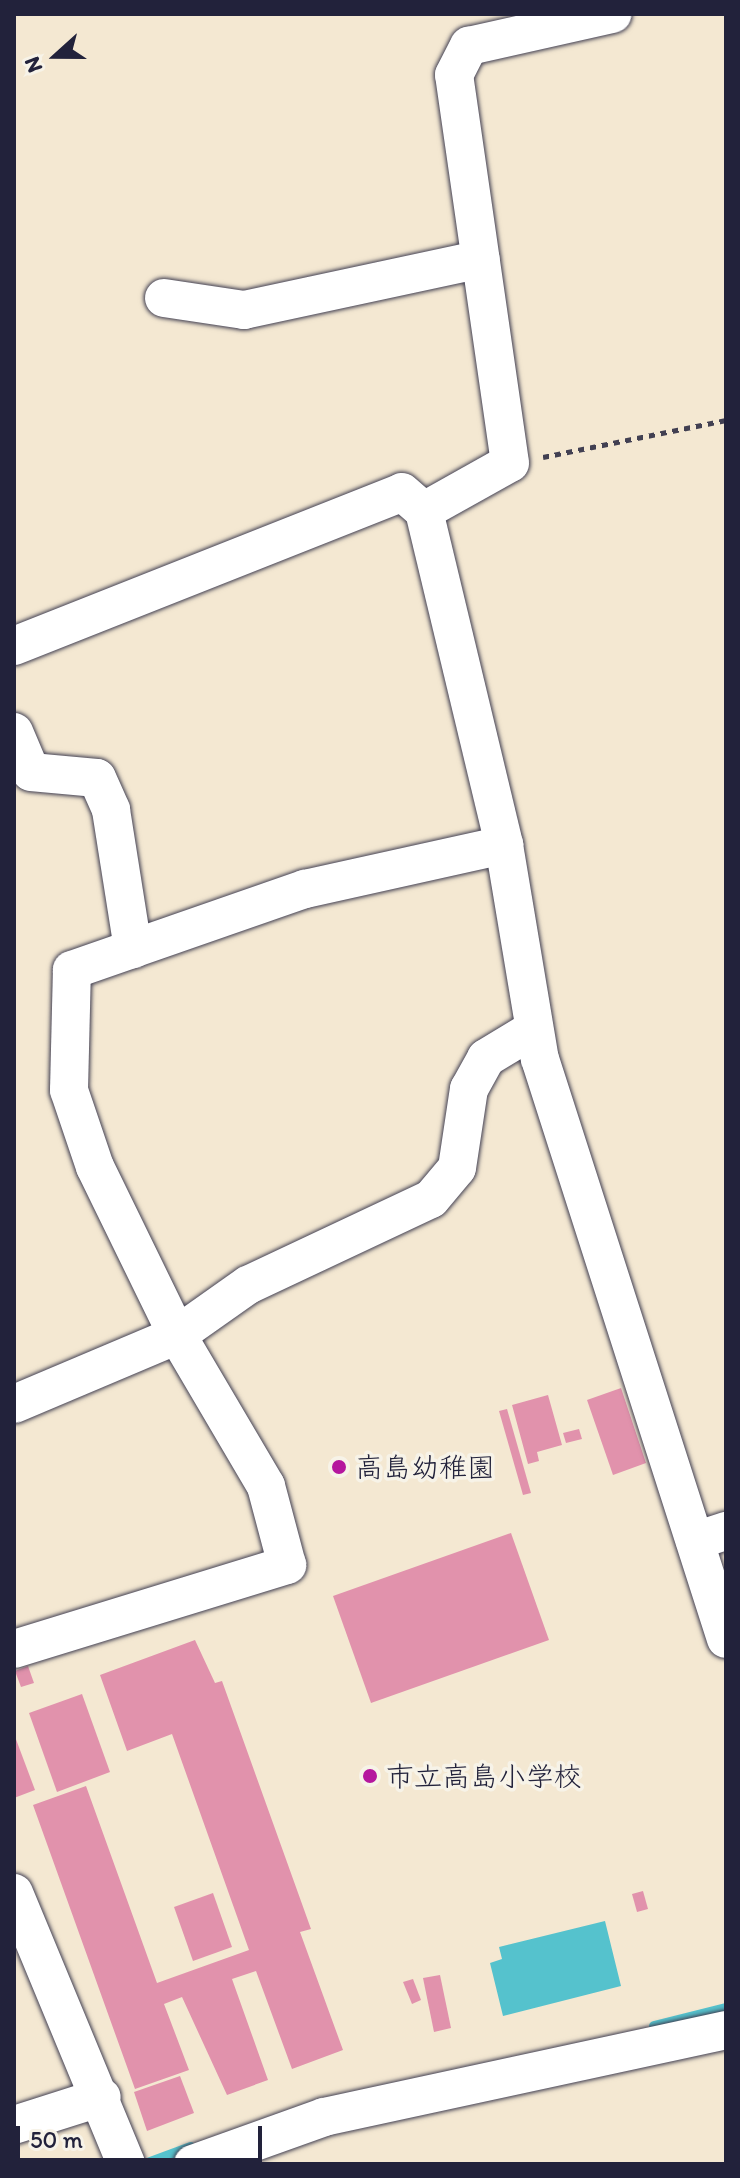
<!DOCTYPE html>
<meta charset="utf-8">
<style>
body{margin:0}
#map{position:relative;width:740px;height:2178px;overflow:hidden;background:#f4e8d2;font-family:Itim,"Klee One",sans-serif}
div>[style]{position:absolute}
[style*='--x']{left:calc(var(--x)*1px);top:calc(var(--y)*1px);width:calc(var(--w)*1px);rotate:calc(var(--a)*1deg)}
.water>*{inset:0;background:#55c2cd}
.stream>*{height:10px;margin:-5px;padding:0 5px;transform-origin:5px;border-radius:5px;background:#55c2cd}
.building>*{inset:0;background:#e192ac}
.path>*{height:5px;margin-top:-2.5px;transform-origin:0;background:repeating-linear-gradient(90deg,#424052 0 6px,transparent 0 12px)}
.roads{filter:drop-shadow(0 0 2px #424052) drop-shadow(0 0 2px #424052)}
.street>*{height:38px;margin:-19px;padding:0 19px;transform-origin:19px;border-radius:19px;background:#fff}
.dots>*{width:22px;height:22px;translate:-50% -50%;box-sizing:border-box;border:4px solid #f7f3e8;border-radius:50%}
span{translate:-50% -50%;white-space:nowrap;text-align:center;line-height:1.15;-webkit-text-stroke:7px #f7f3e8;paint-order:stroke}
.poi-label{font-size:28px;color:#22223b}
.left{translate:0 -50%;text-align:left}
.frame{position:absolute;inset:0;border:16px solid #22223b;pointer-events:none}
.north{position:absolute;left:16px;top:16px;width:80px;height:80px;-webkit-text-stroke:6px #f7f3e8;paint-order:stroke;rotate:249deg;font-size:22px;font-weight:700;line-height:32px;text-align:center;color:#22223b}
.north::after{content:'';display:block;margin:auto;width:28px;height:36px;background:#22223b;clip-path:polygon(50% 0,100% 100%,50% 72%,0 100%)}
.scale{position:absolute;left:16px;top:2126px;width:246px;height:36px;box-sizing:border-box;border:4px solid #22223b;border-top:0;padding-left:10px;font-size:24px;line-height:28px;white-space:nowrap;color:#22223b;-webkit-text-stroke:6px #f7f3e8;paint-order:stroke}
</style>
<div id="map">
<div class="water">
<div style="clip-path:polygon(605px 1921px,621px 1986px,503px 2016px,490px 1963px,502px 1959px,499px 1947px)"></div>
</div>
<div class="stream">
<div style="--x:654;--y:2026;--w:74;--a:-14"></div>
<div style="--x:145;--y:2164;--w:49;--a:-20.3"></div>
</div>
<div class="building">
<div style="clip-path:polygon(621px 1388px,646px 1463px,613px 1475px,587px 1400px)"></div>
<div style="clip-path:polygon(548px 1395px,562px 1445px,537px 1452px,539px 1461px,528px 1464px,512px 1405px)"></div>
<div style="clip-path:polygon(507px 1409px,531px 1493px,523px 1495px,499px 1411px)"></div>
<div style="clip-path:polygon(579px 1429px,582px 1439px,566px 1443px,563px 1433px)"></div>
<div style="clip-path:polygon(511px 1533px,549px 1640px,371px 1703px,333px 1596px)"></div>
<div style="clip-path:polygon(195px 1640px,215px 1683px,222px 1681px,311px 1929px,300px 1932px,343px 2050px,292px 2069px,256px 1971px,232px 1979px,268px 2080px,227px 2095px,182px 1997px,164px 2004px,189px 2070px,135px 2089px,33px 1805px,86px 1786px,157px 1983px,249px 1950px,172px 1734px,127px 1751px,100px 1675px)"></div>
<div style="clip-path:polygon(28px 1666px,34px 1683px,21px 1687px,15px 1671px)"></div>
<div style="clip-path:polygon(82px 1694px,110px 1772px,57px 1792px,29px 1713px)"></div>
<div style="clip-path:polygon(14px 1734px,35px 1790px,14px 1798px)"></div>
<div style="clip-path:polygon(643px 1891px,648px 1909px,637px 1912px,632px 1894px)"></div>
<div style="clip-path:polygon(213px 1893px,232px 1947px,193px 1961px,174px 1907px)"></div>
<div style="clip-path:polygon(440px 1975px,451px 2028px,434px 2032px,423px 1978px)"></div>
<div style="clip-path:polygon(413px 1979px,421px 2000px,412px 2004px,403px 1982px)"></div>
<div style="clip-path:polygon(180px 2076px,194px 2113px,147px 2131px,134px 2092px)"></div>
</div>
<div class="path">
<div style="--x:543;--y:457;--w:187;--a:-11.4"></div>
</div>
<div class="roads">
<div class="street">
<div style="--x:164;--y:298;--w:81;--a:8.5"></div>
<div style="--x:244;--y:310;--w:242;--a:-12.1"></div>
<div style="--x:424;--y:511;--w:98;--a:-29.2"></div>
<div style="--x:510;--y:463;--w:392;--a:-98.2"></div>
<div style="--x:454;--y:75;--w:33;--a:-63"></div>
<div style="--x:469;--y:46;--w:147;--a:-12.6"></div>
<div style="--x:14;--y:646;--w:417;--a:-21.6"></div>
<div style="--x:402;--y:492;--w:29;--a:41"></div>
<div style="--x:424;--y:511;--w:343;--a:76.5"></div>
<div style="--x:504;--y:845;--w:217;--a:80.5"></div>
<div style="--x:540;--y:1059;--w:609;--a:72.22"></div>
<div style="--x:14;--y:732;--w:43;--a:67"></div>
<div style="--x:31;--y:772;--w:66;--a:5.2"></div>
<div style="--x:97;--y:778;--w:35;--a:66"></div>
<div style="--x:111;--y:810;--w:141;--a:81"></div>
<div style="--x:14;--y:1404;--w:177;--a:-22.9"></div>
<div style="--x:177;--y:1335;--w:87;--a:-35.2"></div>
<div style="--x:248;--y:1285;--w:202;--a:-25.2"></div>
<div style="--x:431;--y:1199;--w:40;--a:-50"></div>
<div style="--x:457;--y:1168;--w:80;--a:-81.4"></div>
<div style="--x:469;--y:1089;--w:35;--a:-61"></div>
<div style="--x:486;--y:1058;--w:56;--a:-31.1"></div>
<div style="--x:695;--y:1541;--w:33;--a:-18"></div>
<div style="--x:14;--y:1649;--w:286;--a:-17.1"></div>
<div style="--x:287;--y:1565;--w:82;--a:-104.9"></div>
<div style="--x:266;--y:1486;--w:175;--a:-120.5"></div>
<div style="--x:177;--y:1335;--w:187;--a:-116"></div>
<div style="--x:95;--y:1167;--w:81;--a:-108.7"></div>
<div style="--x:69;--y:1090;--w:120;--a:-88.6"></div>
<div style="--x:72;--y:970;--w:247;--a:-19.2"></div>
<div style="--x:305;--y:889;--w:204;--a:-12.5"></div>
<div style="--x:14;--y:1893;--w:293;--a:67.5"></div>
<div style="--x:14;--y:2125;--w:92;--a:-17.7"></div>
<div style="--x:193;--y:2164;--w:139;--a:-19.7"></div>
<div style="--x:324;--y:2117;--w:411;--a:-12.2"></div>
</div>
</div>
<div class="dots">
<div style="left:339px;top:1467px;background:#b5179e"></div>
<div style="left:370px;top:1776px;background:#b5179e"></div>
</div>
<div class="poi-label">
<span class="left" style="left:355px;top:1467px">高島幼稚園</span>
<span class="left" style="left:386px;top:1776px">市立高島小学校</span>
</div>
<div class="frame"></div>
<div class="north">N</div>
<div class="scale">50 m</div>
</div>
